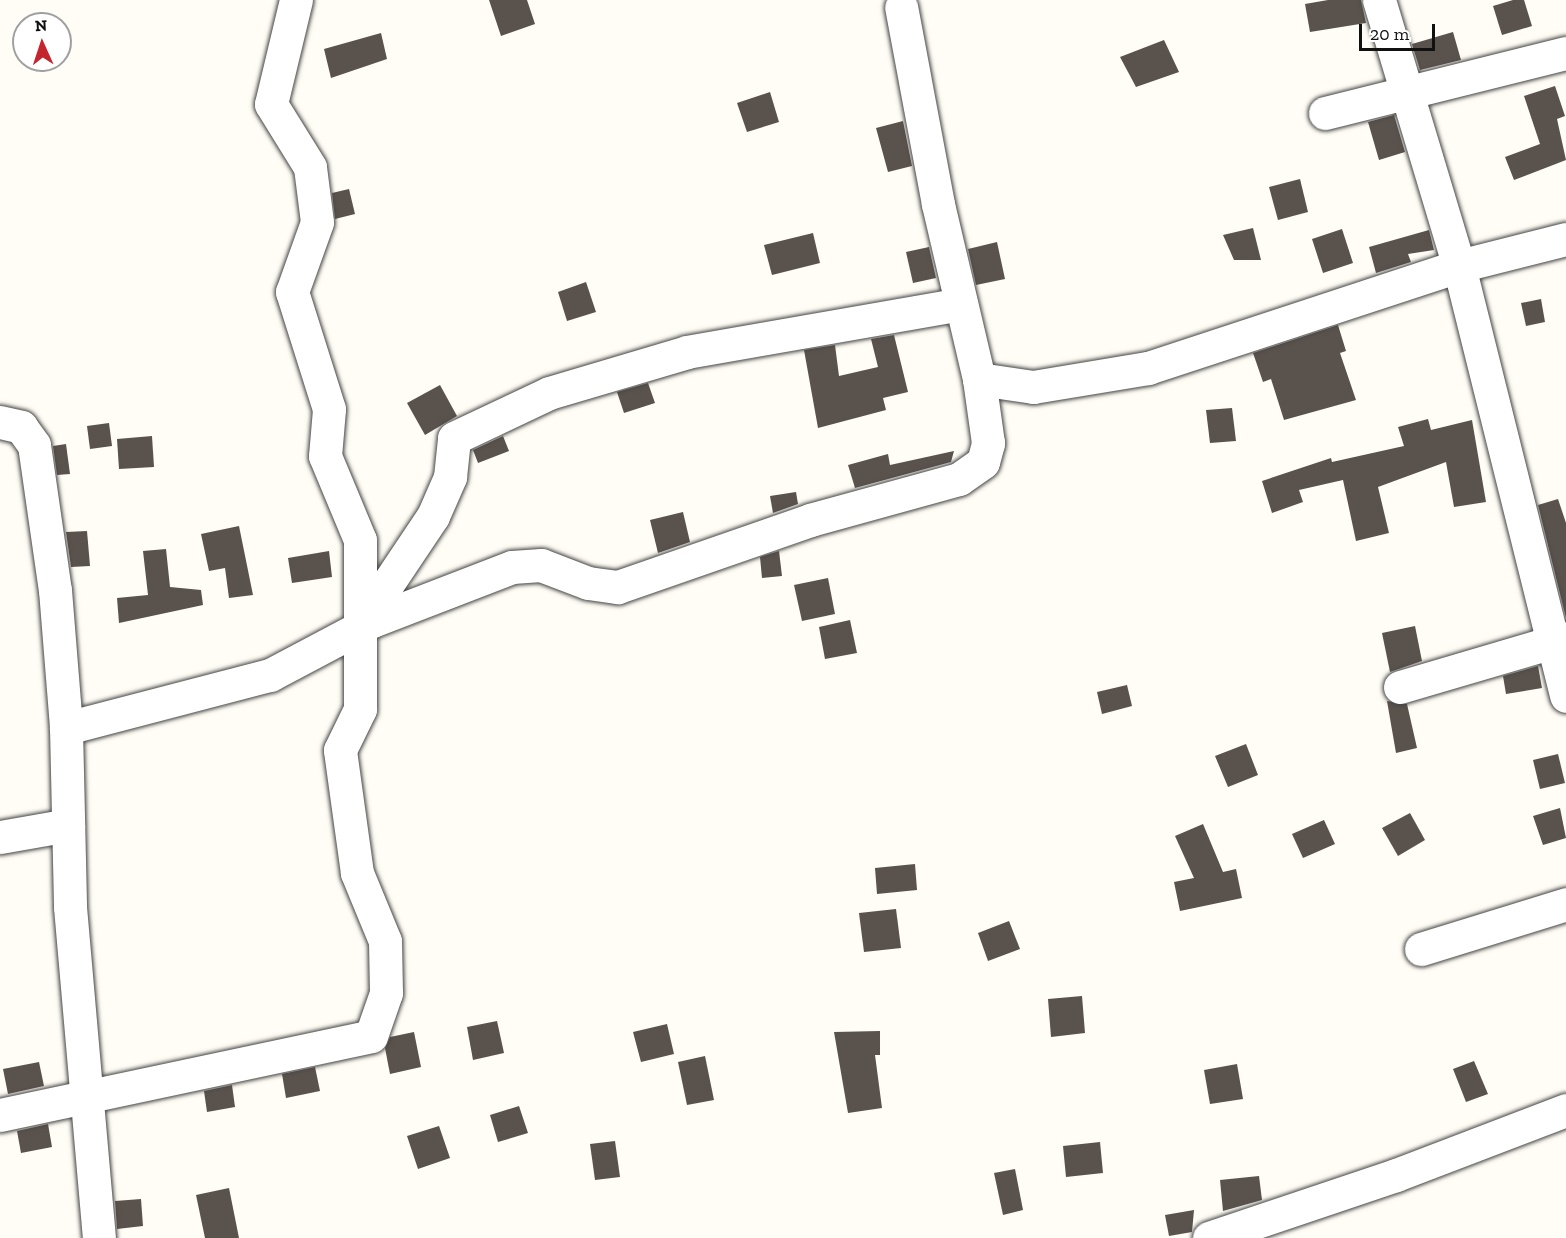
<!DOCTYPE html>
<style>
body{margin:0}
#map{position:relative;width:1566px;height:1238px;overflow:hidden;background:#fffdf5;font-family:"Zilla Slab",serif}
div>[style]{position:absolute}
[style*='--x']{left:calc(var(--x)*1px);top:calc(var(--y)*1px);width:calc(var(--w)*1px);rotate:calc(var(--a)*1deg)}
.building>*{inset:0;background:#5a524d}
.roads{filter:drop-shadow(0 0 2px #444) drop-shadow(0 0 2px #444)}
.minor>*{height:33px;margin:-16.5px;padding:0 16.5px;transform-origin:16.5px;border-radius:16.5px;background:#fff}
span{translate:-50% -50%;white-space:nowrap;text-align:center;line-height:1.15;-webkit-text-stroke:6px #fff;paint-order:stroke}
.north{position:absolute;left:12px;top:12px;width:60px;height:60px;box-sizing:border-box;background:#fff;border:2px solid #a0a0a0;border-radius:50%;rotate:357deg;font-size:16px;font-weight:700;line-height:24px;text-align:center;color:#111}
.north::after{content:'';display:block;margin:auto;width:21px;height:27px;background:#c4262e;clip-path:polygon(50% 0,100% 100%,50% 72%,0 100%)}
.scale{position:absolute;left:1359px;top:24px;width:76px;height:27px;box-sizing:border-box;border:3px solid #111;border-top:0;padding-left:8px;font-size:18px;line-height:21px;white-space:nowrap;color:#111;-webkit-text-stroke:4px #fff;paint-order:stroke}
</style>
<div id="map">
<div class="building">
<div style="clip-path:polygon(489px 0,527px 0,535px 24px,501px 36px)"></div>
<div style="clip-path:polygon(1328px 0,1361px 0,1366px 23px,1310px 32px,1305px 4px)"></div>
<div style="clip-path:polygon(1513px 0,1524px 0,1532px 26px,1502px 35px,1493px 6px)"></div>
<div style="clip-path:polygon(1453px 32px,1461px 60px,1420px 70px,1412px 44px)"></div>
<div style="clip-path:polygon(381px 33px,387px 59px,331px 78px,324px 49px)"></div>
<div style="clip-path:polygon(1164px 40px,1179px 72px,1136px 87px,1120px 57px)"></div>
<div style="clip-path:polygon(1555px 86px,1565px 116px,1557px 119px,1566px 160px,1514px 180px,1505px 157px,1540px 144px,1524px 96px)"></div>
<div style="clip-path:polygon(770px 92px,779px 122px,747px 132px,737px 103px)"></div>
<div style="clip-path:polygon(1394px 115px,1405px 152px,1379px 160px,1368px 122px)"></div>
<div style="clip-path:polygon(903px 121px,912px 166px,888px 172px,876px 128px)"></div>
<div style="clip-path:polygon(1300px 179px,1308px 212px,1278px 220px,1269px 187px)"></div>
<div style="clip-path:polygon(349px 189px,355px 214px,335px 219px,332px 193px)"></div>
<div style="clip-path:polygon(1253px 228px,1261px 260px,1234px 260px,1223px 235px)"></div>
<div style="clip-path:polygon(1342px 229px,1353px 263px,1323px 273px,1312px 239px)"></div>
<div style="clip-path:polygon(1429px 230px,1434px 250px,1408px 254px,1411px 262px,1376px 273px,1369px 247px)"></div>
<div style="clip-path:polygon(813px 233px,820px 263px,772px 275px,764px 245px)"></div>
<div style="clip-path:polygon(997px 242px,1005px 279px,976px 285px,968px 249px)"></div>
<div style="clip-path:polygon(929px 247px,936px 278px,913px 283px,906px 252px)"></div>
<div style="clip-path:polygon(586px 282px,596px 312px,567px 321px,558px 292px)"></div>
<div style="clip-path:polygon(1541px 299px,1545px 322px,1526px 326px,1521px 303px)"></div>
<div style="clip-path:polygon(1338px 325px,1346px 351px,1340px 353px,1356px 400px,1284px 420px,1271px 379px,1263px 382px,1253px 353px)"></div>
<div style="clip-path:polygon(894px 335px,908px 392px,883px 398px,886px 410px,818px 428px,804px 350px,835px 345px,839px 376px,878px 367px,871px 339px)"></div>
<div style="clip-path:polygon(648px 383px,655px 403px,624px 413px,617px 392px)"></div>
<div style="clip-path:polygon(440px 385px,457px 416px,425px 435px,407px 403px)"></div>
<div style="clip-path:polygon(1232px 408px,1236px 441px,1210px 443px,1206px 410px)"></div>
<div style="clip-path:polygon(1428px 419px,1431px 430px,1472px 420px,1486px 502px,1454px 507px,1446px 462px,1378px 487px,1389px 533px,1356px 541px,1343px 480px,1299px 490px,1303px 502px,1272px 513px,1262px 481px,1331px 458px,1332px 462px,1404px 446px,1398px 427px)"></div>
<div style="clip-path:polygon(109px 423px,112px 446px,90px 449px,87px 426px)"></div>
<div style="clip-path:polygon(152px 436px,154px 467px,119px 469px,117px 439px)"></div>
<div style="clip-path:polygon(503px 436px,509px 451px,478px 463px,473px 450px)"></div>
<div style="clip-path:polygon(66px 444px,70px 474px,57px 475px,53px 446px)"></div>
<div style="clip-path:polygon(954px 451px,951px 462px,855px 488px,848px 465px,888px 454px,890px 465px)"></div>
<div style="clip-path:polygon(796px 492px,798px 504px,773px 513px,770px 496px)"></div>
<div style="clip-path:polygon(1558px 499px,1566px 523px,1566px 618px,1538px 505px)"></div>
<div style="clip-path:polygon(683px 512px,690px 542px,658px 553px,650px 520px)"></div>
<div style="clip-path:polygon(239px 526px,253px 595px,229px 598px,225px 568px,209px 571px,201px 534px)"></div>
<div style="clip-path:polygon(87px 531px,90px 566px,71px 567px,66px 532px)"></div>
<div style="clip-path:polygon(166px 549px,170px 587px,201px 590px,203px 605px,119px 623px,117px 598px,148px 595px,143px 551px)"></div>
<div style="clip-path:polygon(329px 551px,332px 577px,292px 583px,288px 558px)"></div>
<div style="clip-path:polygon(779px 551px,782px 576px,762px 578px,760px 557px)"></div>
<div style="clip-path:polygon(828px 578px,835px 614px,802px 621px,794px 585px)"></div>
<div style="clip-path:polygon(850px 620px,857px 653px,825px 659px,819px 627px)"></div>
<div style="clip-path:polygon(1415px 626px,1422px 661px,1390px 672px,1382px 633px)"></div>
<div style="clip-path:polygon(1538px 666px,1542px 688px,1506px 694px,1503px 676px)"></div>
<div style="clip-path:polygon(1127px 685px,1132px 706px,1102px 714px,1097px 692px)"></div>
<div style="clip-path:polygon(1387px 701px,1407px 704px,1417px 748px,1396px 753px)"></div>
<div style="clip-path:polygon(1246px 744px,1258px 775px,1228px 787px,1215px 756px)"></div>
<div style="clip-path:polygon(1558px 754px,1565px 783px,1540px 789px,1533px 760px)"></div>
<div style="clip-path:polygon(1560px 808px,1566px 838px,1543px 845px,1533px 816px)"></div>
<div style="clip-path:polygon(1410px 813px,1425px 840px,1398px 856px,1382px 828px)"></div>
<div style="clip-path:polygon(1324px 820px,1335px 844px,1303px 858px,1292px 834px)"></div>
<div style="clip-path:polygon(1203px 824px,1223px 872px,1236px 869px,1242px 898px,1180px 911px,1174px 882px,1194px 878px,1175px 836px)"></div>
<div style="clip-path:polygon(915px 864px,917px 890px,877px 894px,875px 868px)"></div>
<div style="clip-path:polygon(896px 909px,901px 948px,864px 952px,859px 913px)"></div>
<div style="clip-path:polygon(1009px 921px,1020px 949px,988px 961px,978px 933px)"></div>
<div style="clip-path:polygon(1082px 996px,1085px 1033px,1051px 1037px,1048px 999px)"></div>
<div style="clip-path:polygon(497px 1021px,504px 1053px,473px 1060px,467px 1027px)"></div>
<div style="clip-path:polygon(667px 1024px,674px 1054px,641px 1062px,633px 1032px)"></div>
<div style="clip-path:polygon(880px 1031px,880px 1055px,875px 1055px,882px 1108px,848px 1113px,834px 1032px)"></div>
<div style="clip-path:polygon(414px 1032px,421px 1067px,390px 1074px,385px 1048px,390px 1037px)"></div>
<div style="clip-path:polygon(705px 1056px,714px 1100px,687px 1105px,678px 1062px)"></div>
<div style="clip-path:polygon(1474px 1061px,1488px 1094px,1466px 1102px,1453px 1069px)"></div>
<div style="clip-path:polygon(39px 1062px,44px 1086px,8px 1094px,3px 1069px)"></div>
<div style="clip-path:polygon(1237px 1064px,1243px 1099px,1210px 1104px,1204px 1070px)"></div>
<div style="clip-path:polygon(315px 1067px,320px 1091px,286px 1098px,282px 1074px)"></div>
<div style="clip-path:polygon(232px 1085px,235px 1107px,207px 1112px,204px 1091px)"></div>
<div style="clip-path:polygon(519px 1106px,528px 1133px,498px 1142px,490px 1115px)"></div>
<div style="clip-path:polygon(48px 1124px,52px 1147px,21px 1153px,17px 1131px)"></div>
<div style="clip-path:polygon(439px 1126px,450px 1158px,418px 1169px,407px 1136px)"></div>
<div style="clip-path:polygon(615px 1141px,620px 1177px,595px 1180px,590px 1144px)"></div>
<div style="clip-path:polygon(1100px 1142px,1103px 1173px,1066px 1177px,1063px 1146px)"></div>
<div style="clip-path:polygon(1015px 1169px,1023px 1210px,1003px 1215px,994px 1173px)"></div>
<div style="clip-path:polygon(1259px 1176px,1262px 1200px,1223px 1211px,1220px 1180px)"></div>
<div style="clip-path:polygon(229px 1188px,239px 1238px,205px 1238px,196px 1195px)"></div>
<div style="clip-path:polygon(141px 1199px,143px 1226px,117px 1229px,115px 1201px)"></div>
<div style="clip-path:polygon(1194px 1210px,1192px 1232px,1169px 1236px,1165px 1215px)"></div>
</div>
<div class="roads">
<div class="minor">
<div style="--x:1379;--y:0;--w:278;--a:73.3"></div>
<div style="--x:1459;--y:266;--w:443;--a:76"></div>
<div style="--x:1325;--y:113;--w:248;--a:-14"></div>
<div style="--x:979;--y:379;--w:55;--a:8.4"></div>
<div style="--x:1033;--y:387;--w:117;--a:-9.4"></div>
<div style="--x:1148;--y:368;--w:327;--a:-18.2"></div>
<div style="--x:1459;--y:266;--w:110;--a:-14.2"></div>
<div style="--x:0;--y:422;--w:22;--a:13"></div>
<div style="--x:21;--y:427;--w:22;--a:54"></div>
<div style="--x:34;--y:445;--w:147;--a:81.8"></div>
<div style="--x:55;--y:590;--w:138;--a:85.4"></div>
<div style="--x:66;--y:728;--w:179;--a:88.7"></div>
<div style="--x:70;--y:907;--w:332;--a:85"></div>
<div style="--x:364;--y:619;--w:124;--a:-56.2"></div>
<div style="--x:433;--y:516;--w:43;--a:-66.4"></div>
<div style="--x:450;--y:477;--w:39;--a:-84"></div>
<div style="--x:454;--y:438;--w:105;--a:-25.3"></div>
<div style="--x:549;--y:393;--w:144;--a:-16.5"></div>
<div style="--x:687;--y:352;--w:278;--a:-9.9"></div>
<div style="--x:1400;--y:687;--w:173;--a:-16.4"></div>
<div style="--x:66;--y:728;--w:211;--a:-14.6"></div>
<div style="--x:270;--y:675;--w:115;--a:-27.9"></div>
<div style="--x:372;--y:621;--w:150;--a:-21.1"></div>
<div style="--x:512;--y:567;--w:29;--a:-4"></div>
<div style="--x:541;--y:565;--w:50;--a:21"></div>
<div style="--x:588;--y:583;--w:30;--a:8"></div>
<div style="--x:618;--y:587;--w:203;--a:-19.2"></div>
<div style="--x:810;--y:520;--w:155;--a:-15.4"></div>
<div style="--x:959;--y:479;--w:29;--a:-35"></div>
<div style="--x:983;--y:462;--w:20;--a:-75"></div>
<div style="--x:988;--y:443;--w:65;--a:-98"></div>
<div style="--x:979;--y:379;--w:180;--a:-103.2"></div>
<div style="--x:938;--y:204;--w:200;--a:-100.6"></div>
<div style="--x:0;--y:837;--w:69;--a:-10"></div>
<div style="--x:1421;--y:949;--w:152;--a:-17.2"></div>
<div style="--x:0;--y:1115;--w:379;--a:-12"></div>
<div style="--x:371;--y:1036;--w:46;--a:-70.8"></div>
<div style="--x:386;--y:993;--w:52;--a:-91.1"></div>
<div style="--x:385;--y:941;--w:74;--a:-112.4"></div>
<div style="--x:357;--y:873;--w:124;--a:-97.9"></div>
<div style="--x:340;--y:750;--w:46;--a:-64"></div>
<div style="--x:360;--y:709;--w:169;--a:-90"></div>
<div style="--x:360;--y:540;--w:91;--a:-112.6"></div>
<div style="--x:325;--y:456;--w:47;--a:-85.1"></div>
<div style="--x:329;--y:409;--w:123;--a:-107.5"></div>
<div style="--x:292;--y:292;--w:74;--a:-70.3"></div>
<div style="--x:317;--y:222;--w:55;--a:-97.3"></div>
<div style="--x:310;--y:167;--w:74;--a:-121.8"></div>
<div style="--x:271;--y:104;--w:107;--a:-76.5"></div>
<div style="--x:1209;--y:1238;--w:197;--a:-18.6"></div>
<div style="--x:1396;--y:1175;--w:182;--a:-20.9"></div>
</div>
</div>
<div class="north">N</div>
<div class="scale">20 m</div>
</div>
